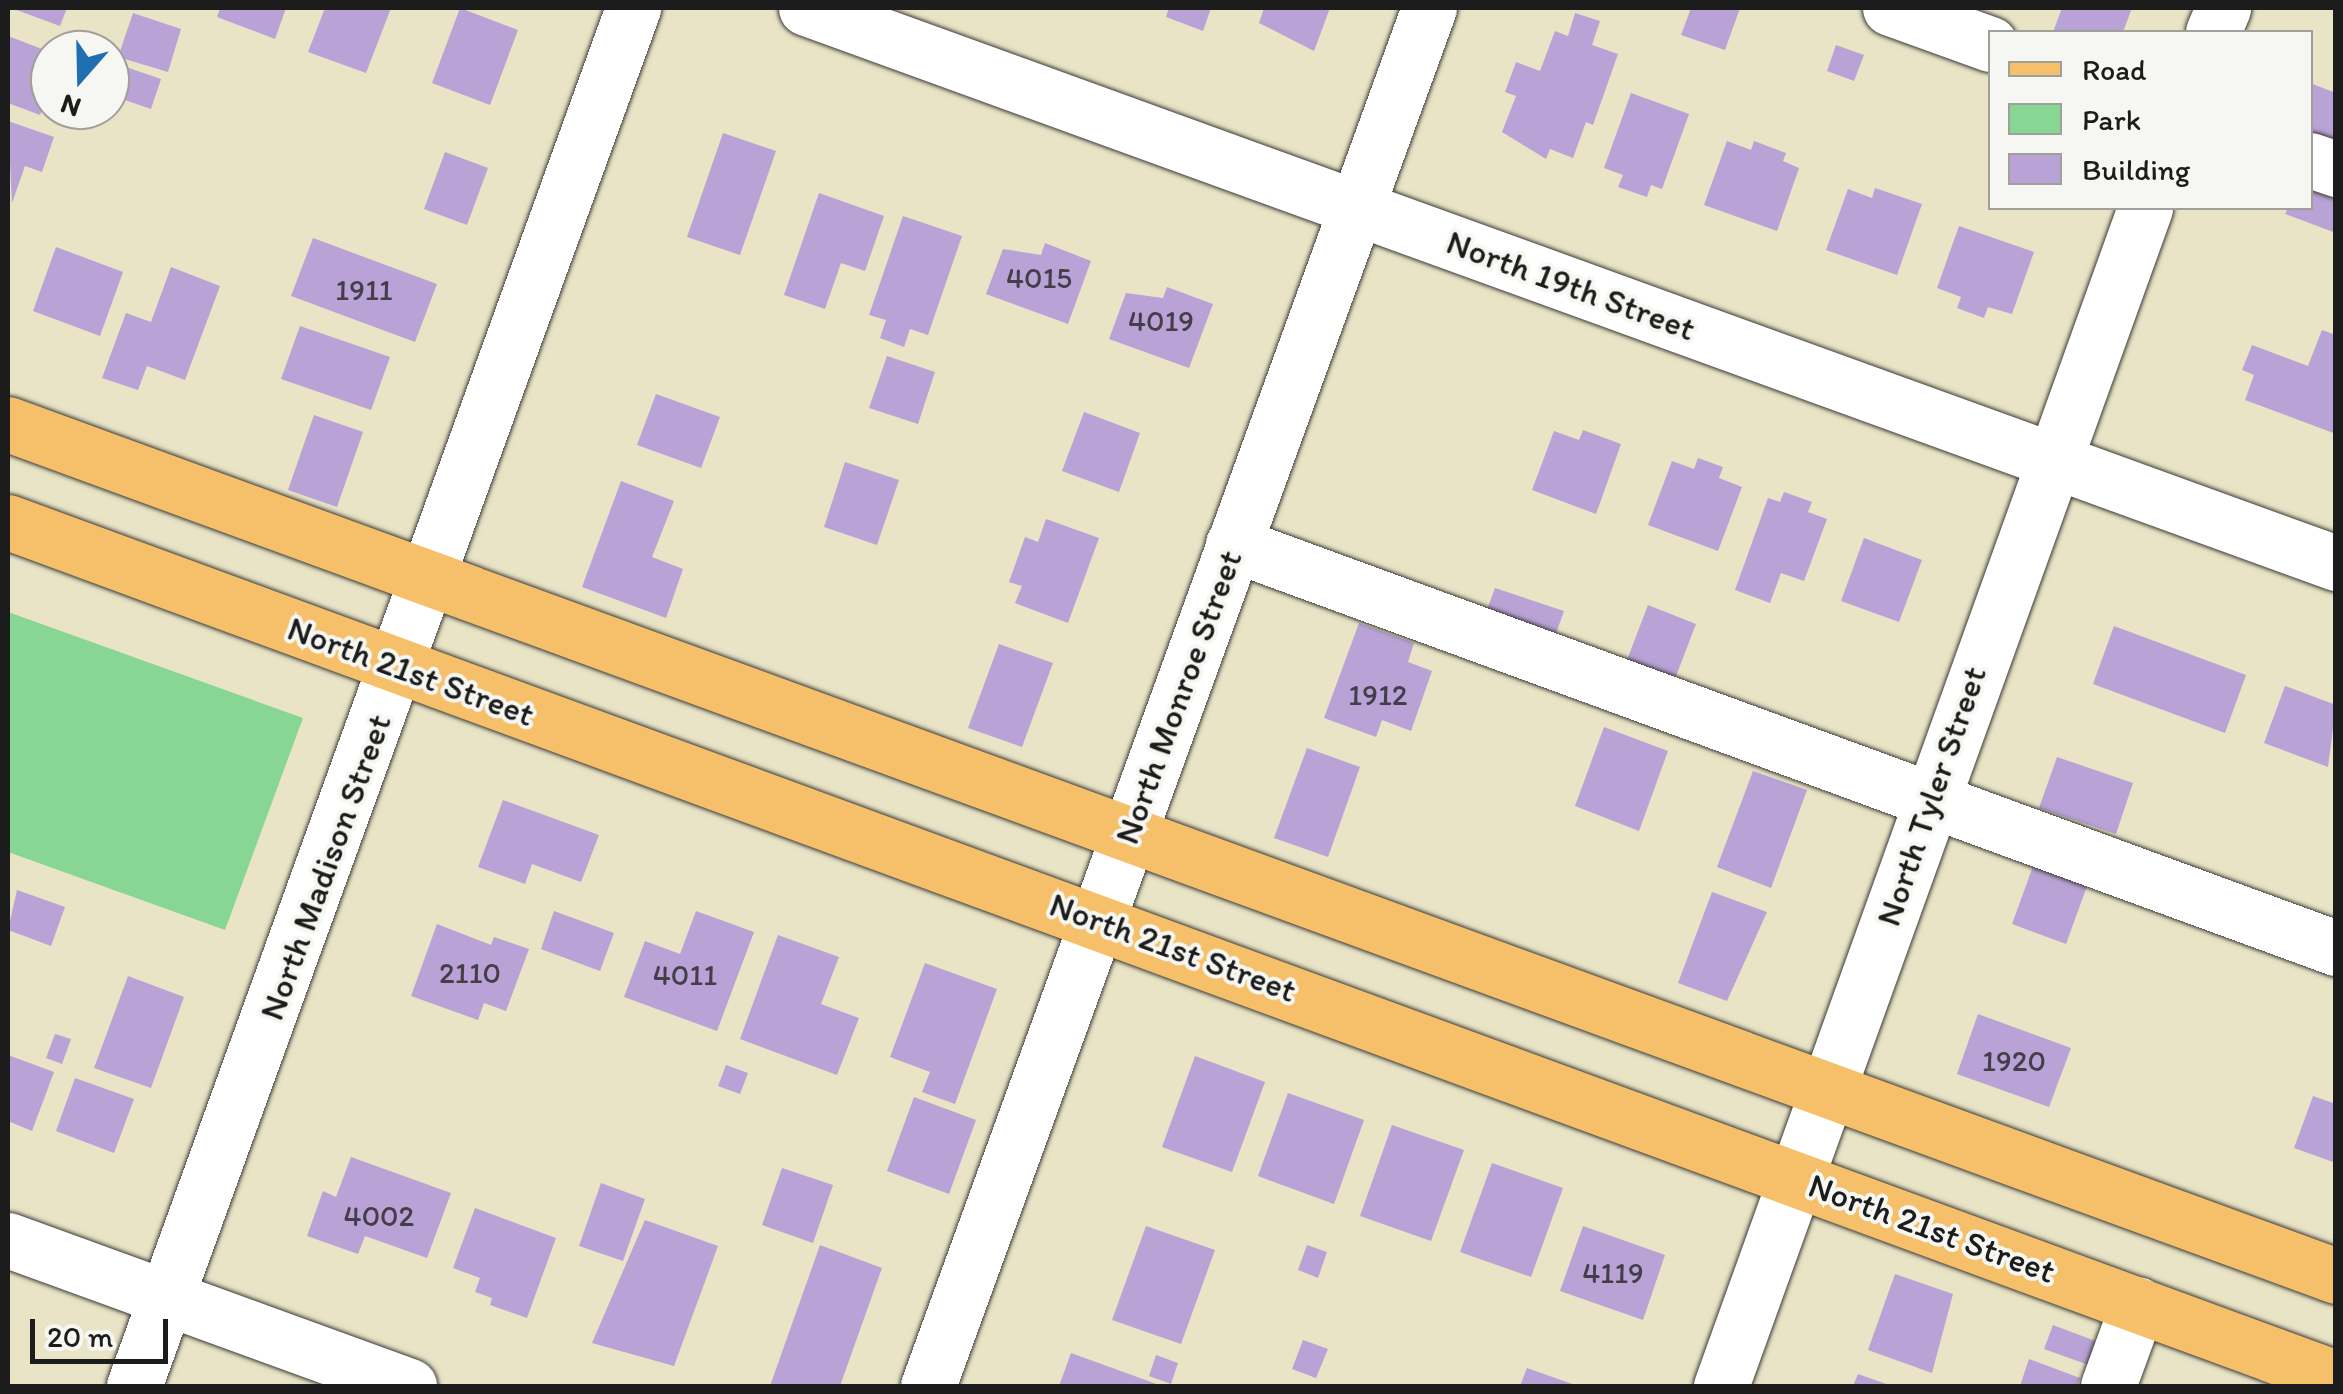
<!DOCTYPE html>
<style>
body{margin:0}
#map{position:relative;width:2343px;height:1394px;overflow:hidden;background:#e9e4c6;font-family:Itim,sans-serif}
div>[style]{position:absolute}
[style*='--x']{left:calc(var(--x)*1px);top:calc(var(--y)*1px);width:calc(var(--w)*1px);rotate:calc(var(--a)*1deg)}
.green>*{inset:0;background:#88d694}
.building>*{inset:0;background:#b9a2d6}
.roads{filter:drop-shadow(0 0 2px #3b3a36) drop-shadow(0 0 2px #3b3a36)}
.minor>*{height:55px;margin:-27.5px;padding:0 27.5px;transform-origin:27.5px;border-radius:27.5px;background:#fff}
.major>*{height:55px;margin:-27.5px;padding:0 27.5px;transform-origin:27.5px;border-radius:27.5px;background:#f6c06b}
span{translate:-50% -50%;white-space:nowrap;text-align:center;line-height:1.15;-webkit-text-stroke:8px #f6f6f2;paint-order:stroke}
.number-label{font-size:30px;color:#433e4a}
.number-label span{-webkit-text-stroke-width:0}
.street-label{font-size:35px;color:#1c1c1c}
.frame{position:absolute;inset:0;border:10px solid #1c1c1c;pointer-events:none}
.legend{position:absolute;left:1988px;top:30px;width:325px;height:180px;box-sizing:border-box;background:#f6f6f2;border:2px solid #9f9f9c;margin:0;padding:12px 18px;list-style:none;font-size:30px;color:#1c1c1c}
.legend li{display:flex;align-items:center;gap:20px;height:50px}
.legend b{width:50px;border:2px solid #9f9f9c}
.north{position:absolute;left:30px;top:30px;width:100px;height:100px;box-sizing:border-box;background:#f6f6f2;border:2px solid #9f9f9c;border-radius:50%;rotate:200deg;font-size:28px;font-weight:700;line-height:40px;text-align:center;color:#1c1c1c}
.north::after{content:'';display:block;margin:auto;width:35px;height:45px;background:#1f6fb2;clip-path:polygon(50% 0,100% 100%,50% 72%,0 100%)}
.scale{position:absolute;left:30px;top:1319px;width:138px;height:45px;box-sizing:border-box;border:5px solid #1c1c1c;border-top:0;padding-left:12px;font-size:30px;line-height:35px;white-space:nowrap;color:#1c1c1c;-webkit-text-stroke:8px #f6f6f2;paint-order:stroke}
</style>
<div id="map">
<div class="green">
<div style="clip-path:polygon(8px 612px,303px 718px,225px 930px,8px 852px)"></div>
</div>
<div class="building">
<div style="clip-path:polygon(11px 8px,67px 8px,60px 26px)"></div>
<div style="clip-path:polygon(220px 8px,286px 8px,275px 39px,217px 17px)"></div>
<div style="clip-path:polygon(325px 8px,391px 8px,366px 73px,308px 52px)"></div>
<div style="clip-path:polygon(460px 8px,518px 30px,490px 105px,432px 83px)"></div>
<div style="clip-path:polygon(1169px 8px,1211px 8px,1203px 31px,1166px 17px)"></div>
<div style="clip-path:polygon(1264px 8px,1330px 8px,1314px 51px,1259px 23px)"></div>
<div style="clip-path:polygon(1691px 8px,1740px 8px,1725px 50px,1681px 35px)"></div>
<div style="clip-path:polygon(2062px 8px,2132px 8px,2123px 32px,2053px 32px)"></div>
<div style="clip-path:polygon(133px 13px,181px 29px,168px 72px,118px 57px)"></div>
<div style="clip-path:polygon(1575px 13px,1600px 21px,1592px 45px,1618px 54px,1593px 125px,1586px 122px,1573px 158px,1550px 149px,1546px 159px,1502px 132px,1516px 96px,1505px 92px,1516px 62px,1540px 71px,1555px 31px,1568px 36px)"></div>
<div style="clip-path:polygon(8px 36px,50px 52px,50px 93px,40px 115px,8px 103px)"></div>
<div style="clip-path:polygon(1836px 45px,1864px 55px,1854px 81px,1827px 71px)"></div>
<div style="clip-path:polygon(120px 65px,161px 79px,151px 109px,110px 95px)"></div>
<div style="clip-path:polygon(2310px 83px,2336px 93px,2336px 152px,2310px 142px)"></div>
<div style="clip-path:polygon(1631px 93px,1689px 114px,1662px 189px,1651px 185px,1647px 197px,1618px 187px,1623px 175px,1604px 168px)"></div>
<div style="clip-path:polygon(8px 121px,54px 137px,42px 172px,25px 166px,12px 203px)"></div>
<div style="clip-path:polygon(723px 133px,776px 151px,740px 255px,687px 237px)"></div>
<div style="clip-path:polygon(1727px 141px,1751px 150px,1754px 141px,1786px 153px,1783px 161px,1799px 168px,1777px 231px,1704px 205px)"></div>
<div style="clip-path:polygon(445px 152px,488px 168px,467px 225px,424px 209px)"></div>
<div style="clip-path:polygon(1875px 188px,1922px 204px,1897px 275px,1826px 250px,1848px 189px,1872px 198px)"></div>
<div style="clip-path:polygon(2310px 190px,2336px 199px,2336px 233px,2285px 214px,2288px 208px,2310px 208px)"></div>
<div style="clip-path:polygon(819px 193px,884px 216px,865px 271px,841px 263px,825px 309px,784px 295px)"></div>
<div style="clip-path:polygon(903px 216px,962px 236px,928px 335px,910px 329px,904px 347px,880px 338px,886px 320px,869px 315px)"></div>
<div style="clip-path:polygon(1959px 226px,2034px 252px,2012px 314px,1988px 307px,1984px 318px,1957px 308px,1961px 297px,1937px 288px)"></div>
<div style="clip-path:polygon(313px 238px,437px 284px,415px 342px,291px 296px)"></div>
<div style="clip-path:polygon(1045px 243px,1091px 261px,1068px 324px,986px 294px,1003px 249px,1041px 255px)"></div>
<div style="clip-path:polygon(56px 247px,123px 272px,100px 336px,33px 311px)"></div>
<div style="clip-path:polygon(171px 267px,220px 286px,185px 380px,147px 366px,138px 390px,102px 378px,126px 313px,151px 322px)"></div>
<div style="clip-path:polygon(1167px 287px,1213px 304px,1189px 368px,1109px 339px,1126px 293px,1163px 298px)"></div>
<div style="clip-path:polygon(300px 326px,390px 357px,371px 410px,281px 379px)"></div>
<div style="clip-path:polygon(2322px 330px,2336px 335px,2336px 434px,2245px 400px,2254px 375px,2242px 370px,2252px 345px,2308px 366px)"></div>
<div style="clip-path:polygon(887px 356px,935px 372px,918px 424px,869px 408px)"></div>
<div style="clip-path:polygon(656px 394px,720px 417px,701px 468px,637px 445px)"></div>
<div style="clip-path:polygon(1084px 412px,1140px 433px,1119px 492px,1062px 471px)"></div>
<div style="clip-path:polygon(314px 415px,363px 432px,337px 507px,288px 490px)"></div>
<div style="clip-path:polygon(1583px 430px,1621px 444px,1596px 514px,1532px 490px,1554px 431px,1579px 440px)"></div>
<div style="clip-path:polygon(1698px 458px,1723px 467px,1719px 478px,1742px 487px,1718px 551px,1648px 525px,1672px 461px,1694px 469px)"></div>
<div style="clip-path:polygon(845px 462px,899px 480px,877px 545px,824px 527px)"></div>
<div style="clip-path:polygon(621px 481px,674px 501px,652px 557px,683px 569px,666px 618px,582px 587px)"></div>
<div style="clip-path:polygon(1784px 492px,1812px 502px,1808px 512px,1827px 519px,1804px 581px,1781px 573px,1770px 603px,1735px 590px,1768px 498px,1780px 502px)"></div>
<div style="clip-path:polygon(1046px 519px,1099px 538px,1068px 623px,1015px 603px,1022px 586px,1009px 582px,1025px 537px,1038px 542px)"></div>
<div style="clip-path:polygon(1864px 538px,1922px 560px,1899px 622px,1841px 601px)"></div>
<div style="clip-path:polygon(1495px 588px,1564px 611px,1553px 642px,1484px 618px)"></div>
<div style="clip-path:polygon(1648px 605px,1696px 624px,1673px 684px,1625px 665px)"></div>
<div style="clip-path:polygon(1359px 623px,1414px 643px,1408px 662px,1432px 671px,1411px 731px,1382px 720px,1376px 737px,1324px 718px)"></div>
<div style="clip-path:polygon(2114px 626px,2246px 675px,2225px 733px,2093px 684px)"></div>
<div style="clip-path:polygon(999px 644px,1053px 663px,1022px 747px,968px 728px)"></div>
<div style="clip-path:polygon(2285px 686px,2336px 705px,2328px 767px,2264px 743px)"></div>
<div style="clip-path:polygon(1604px 727px,1668px 751px,1639px 831px,1575px 806px)"></div>
<div style="clip-path:polygon(1307px 748px,1360px 767px,1328px 857px,1274px 838px)"></div>
<div style="clip-path:polygon(2057px 757px,2133px 783px,2116px 834px,2039px 808px)"></div>
<div style="clip-path:polygon(1753px 771px,1807px 790px,1771px 888px,1717px 867px)"></div>
<div style="clip-path:polygon(503px 800px,599px 835px,581px 882px,532px 864px,525px 884px,478px 867px)"></div>
<div style="clip-path:polygon(2036px 858px,2090px 878px,2066px 944px,2012px 924px)"></div>
<div style="clip-path:polygon(17px 890px,65px 907px,51px 946px,8px 930px)"></div>
<div style="clip-path:polygon(1712px 892px,1767px 912px,1727px 1001px,1678px 983px)"></div>
<div style="clip-path:polygon(554px 911px,614px 933px,600px 971px,541px 949px)"></div>
<div style="clip-path:polygon(696px 911px,754px 932px,717px 1031px,624px 997px,645px 941px,680px 954px)"></div>
<div style="clip-path:polygon(437px 924px,491px 945px,494px 937px,529px 949px,506px 1011px,484px 1003px,478px 1020px,411px 996px)"></div>
<div style="clip-path:polygon(778px 935px,839px 957px,821px 1004px,859px 1018px,837px 1075px,740px 1039px)"></div>
<div style="clip-path:polygon(925px 963px,997px 989px,955px 1104px,922px 1092px,930px 1072px,890px 1057px)"></div>
<div style="clip-path:polygon(128px 976px,184px 997px,151px 1088px,94px 1068px)"></div>
<div style="clip-path:polygon(1978px 1014px,2071px 1048px,2049px 1107px,1957px 1074px)"></div>
<div style="clip-path:polygon(55px 1034px,71px 1039px,62px 1064px,46px 1058px)"></div>
<div style="clip-path:polygon(8px 1055px,54px 1072px,32px 1131px,8px 1121px)"></div>
<div style="clip-path:polygon(1195px 1056px,1265px 1082px,1232px 1172px,1162px 1147px)"></div>
<div style="clip-path:polygon(726px 1065px,748px 1073px,740px 1094px,718px 1086px)"></div>
<div style="clip-path:polygon(75px 1078px,134px 1099px,114px 1153px,56px 1131px)"></div>
<div style="clip-path:polygon(1288px 1093px,1364px 1120px,1334px 1204px,1258px 1176px)"></div>
<div style="clip-path:polygon(2313px 1096px,2336px 1104px,2336px 1163px,2294px 1148px)"></div>
<div style="clip-path:polygon(914px 1097px,976px 1120px,949px 1194px,887px 1171px)"></div>
<div style="clip-path:polygon(1392px 1125px,1464px 1150px,1431px 1241px,1360px 1216px)"></div>
<div style="clip-path:polygon(351px 1157px,451px 1193px,427px 1258px,365px 1236px,358px 1254px,307px 1236px,323px 1191px,336px 1197px)"></div>
<div style="clip-path:polygon(1492px 1163px,1563px 1188px,1531px 1277px,1460px 1252px)"></div>
<div style="clip-path:polygon(782px 1168px,833px 1185px,813px 1243px,762px 1225px)"></div>
<div style="clip-path:polygon(601px 1183px,645px 1199px,623px 1261px,579px 1246px)"></div>
<div style="clip-path:polygon(475px 1208px,556px 1238px,527px 1318px,490px 1305px,492px 1298px,475px 1292px,480px 1278px,453px 1268px)"></div>
<div style="clip-path:polygon(645px 1220px,718px 1246px,674px 1366px,592px 1343px)"></div>
<div style="clip-path:polygon(1146px 1226px,1215px 1250px,1181px 1344px,1112px 1320px)"></div>
<div style="clip-path:polygon(1583px 1226px,1665px 1255px,1643px 1320px,1560px 1291px)"></div>
<div style="clip-path:polygon(820px 1245px,882px 1268px,840px 1386px,770px 1386px)"></div>
<div style="clip-path:polygon(1307px 1245px,1327px 1252px,1318px 1278px,1298px 1270px)"></div>
<div style="clip-path:polygon(1895px 1274px,1953px 1294px,1932px 1373px,1868px 1350px)"></div>
<div style="clip-path:polygon(2053px 1325px,2106px 1345px,2097px 1368px,2044px 1349px)"></div>
<div style="clip-path:polygon(1303px 1340px,1328px 1349px,1316px 1378px,1292px 1369px)"></div>
<div style="clip-path:polygon(1071px 1353px,1162px 1386px,1059px 1386px)"></div>
<div style="clip-path:polygon(1156px 1355px,1178px 1363px,1171px 1384px,1149px 1376px)"></div>
<div style="clip-path:polygon(2029px 1359px,2080px 1378px,2077px 1386px,2020px 1386px)"></div>
<div style="clip-path:polygon(1527px 1368px,1578px 1386px,1520px 1386px)"></div>
<div style="clip-path:polygon(1858px 1374px,1892px 1386px,1853px 1386px)"></div>
</div>
<div class="roads">
<div class="minor">
<div style="--x:806;--y:8;--w:1628;--a:19.94"></div>
<div style="--x:1890;--y:8;--w:106;--a:19.8"></div>
<div style="--x:2213;--y:32;--w:26;--a:-67"></div>
<div style="--x:2310;--y:160;--w:28;--a:19"></div>
<div style="--x:1233;--y:544;--w:1175;--a:20.12"></div>
<div style="--x:8;--y:1240;--w:427;--a:20"></div>
<div style="--x:134;--y:1386;--w:1466;--a:-70.09"></div>
<div style="--x:928;--y:1386;--w:1466;--a:-70.02"></div>
<div style="--x:1721;--y:1386;--w:1252;--a:-70.2"></div>
<div style="--x:2108;--y:1386;--w:87;--a:-69.9"></div>
</div>
<div class="major">
<div style="--x:8;--y:424;--w:2479;--a:20.1"></div>
<div style="--x:8;--y:522;--w:2480;--a:20.19"></div>
</div>
</div>
<div class="number-label">
<span style="left:1039px;top:278px">4015</span>
<span style="left:364px;top:290px">1911</span>
<span style="left:1161px;top:321px">4019</span>
<span style="left:1378px;top:695px">1912</span>
<span style="left:470px;top:973px">2110</span>
<span style="left:685px;top:975px">4011</span>
<span style="left:2014px;top:1061px">1920</span>
<span style="left:379px;top:1216px">4002</span>
<span style="left:1613px;top:1273px">4119</span>
</div>
<div class="street-label">
<span style="left:1571px;top:285px;rotate:20deg">North 19th Street</span>
<span style="left:411px;top:671px;rotate:20deg">North 21st Street</span>
<span style="left:1178px;top:697px;rotate:-70deg">North Monroe Street</span>
<span style="left:1931px;top:796px;rotate:-71deg">North Tyler Street</span>
<span style="left:325px;top:867px;rotate:-70deg">North Madison Street</span>
<span style="left:1173px;top:947px;rotate:20deg">North 21st Street</span>
<span style="left:1932px;top:1228px;rotate:20deg">North 21st Street</span>
</div>
<div class="frame"></div>
<ul class="legend">
<li><b style="height:12px;background:#f6c06b"></b>Road</li>
<li><b style="height:28px;background:#88d694"></b>Park</li>
<li><b style="height:28px;background:#b9a2d6"></b>Building</li>
</ul>
<div class="north">N</div>
<div class="scale">20 m</div>
</div>
